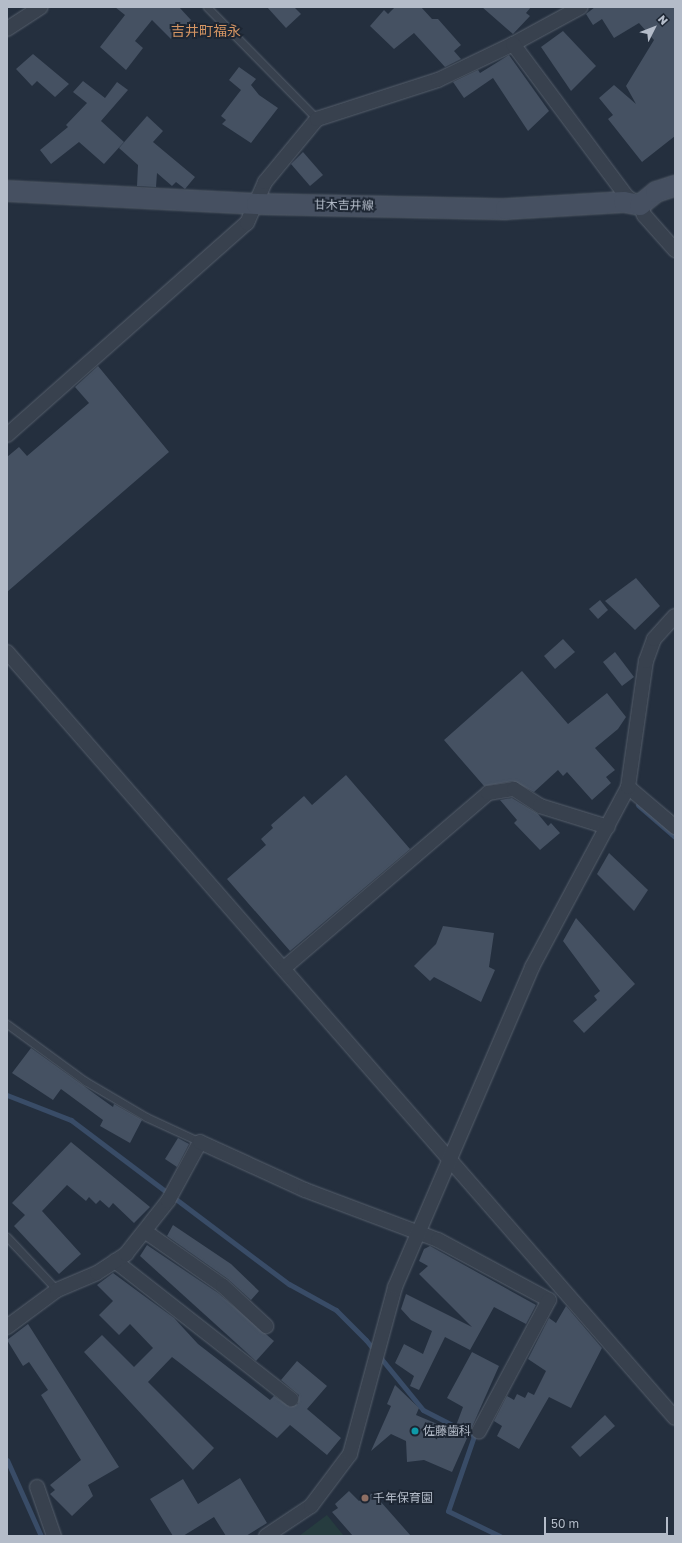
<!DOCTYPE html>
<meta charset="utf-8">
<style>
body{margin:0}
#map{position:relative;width:682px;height:1543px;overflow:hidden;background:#242f3e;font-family:"Golos Text","Noto Sans JP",sans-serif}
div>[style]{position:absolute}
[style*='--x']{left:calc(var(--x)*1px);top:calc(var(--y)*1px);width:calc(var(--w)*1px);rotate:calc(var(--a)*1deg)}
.green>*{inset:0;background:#263c3f}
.stream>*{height:5px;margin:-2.5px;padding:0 2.5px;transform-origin:2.5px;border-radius:2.5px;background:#394c67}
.building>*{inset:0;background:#455162}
.roads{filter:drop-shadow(0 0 1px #565f6c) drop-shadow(0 0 1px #565f6c)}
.lane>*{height:7px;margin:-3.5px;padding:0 3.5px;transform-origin:3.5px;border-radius:3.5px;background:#38414e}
.street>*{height:14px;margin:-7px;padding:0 7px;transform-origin:7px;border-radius:7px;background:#38414e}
.secondary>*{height:20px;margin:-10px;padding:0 10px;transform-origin:10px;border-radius:10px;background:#465061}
.dots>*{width:11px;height:11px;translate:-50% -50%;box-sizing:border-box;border:2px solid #1d2633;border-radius:50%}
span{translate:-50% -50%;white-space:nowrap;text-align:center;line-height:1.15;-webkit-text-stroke:4px #1d2633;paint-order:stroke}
.street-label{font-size:12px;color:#b4bcc9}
.poi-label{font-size:12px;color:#b4bcc9}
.left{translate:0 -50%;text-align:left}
.quarter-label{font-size:14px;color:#d59563}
.frame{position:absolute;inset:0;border:8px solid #b4bcc9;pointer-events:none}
.north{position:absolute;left:634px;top:8px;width:40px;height:40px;-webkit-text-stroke:3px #1d2633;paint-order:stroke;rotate:48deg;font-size:11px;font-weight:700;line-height:16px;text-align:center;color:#b4bcc9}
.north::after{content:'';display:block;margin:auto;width:14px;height:18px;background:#b4bcc9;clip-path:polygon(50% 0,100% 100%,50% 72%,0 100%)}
.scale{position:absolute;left:544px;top:1517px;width:124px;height:18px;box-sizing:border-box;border:2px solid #b4bcc9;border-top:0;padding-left:5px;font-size:12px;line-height:14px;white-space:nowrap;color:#b4bcc9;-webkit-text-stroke:3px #1d2633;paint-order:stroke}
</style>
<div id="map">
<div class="green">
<div style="clip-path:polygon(327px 1515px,344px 1536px,299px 1536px)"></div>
</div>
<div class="stream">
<div style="--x:638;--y:805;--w:49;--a:40.9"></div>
<div style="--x:7;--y:1095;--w:69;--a:21.3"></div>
<div style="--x:71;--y:1120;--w:273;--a:37"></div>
<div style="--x:289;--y:1284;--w:54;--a:29"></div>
<div style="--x:336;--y:1310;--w:42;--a:45"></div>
<div style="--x:366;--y:1340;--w:90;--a:50.8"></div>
<div style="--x:423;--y:1410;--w:57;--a:27"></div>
<div style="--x:474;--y:1436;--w:79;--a:109.1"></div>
<div style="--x:448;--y:1511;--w:58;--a:25.7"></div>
<div style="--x:7;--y:1460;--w:83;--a:65.9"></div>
</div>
<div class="building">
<div style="clip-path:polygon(115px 7px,179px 7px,191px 20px,171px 39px,152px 20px,135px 41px,143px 48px,126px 70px,100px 47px,125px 15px)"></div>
<div style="clip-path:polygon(267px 7px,294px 7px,301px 14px,286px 28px)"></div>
<div style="clip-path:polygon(395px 7px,421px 7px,432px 19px,438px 19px,461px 45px,454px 51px,461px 59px,445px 67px,414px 33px,394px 49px,370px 26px,384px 10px,388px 14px)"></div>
<div style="clip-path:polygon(482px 7px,531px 7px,526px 13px,530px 16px,513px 34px)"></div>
<div style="clip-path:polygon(595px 7px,675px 7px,675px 136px,642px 162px,608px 119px,613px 115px,599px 98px,614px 85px,636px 104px,626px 86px,654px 40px,639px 23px,614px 38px,602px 19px,593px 25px,586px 14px)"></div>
<div style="clip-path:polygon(563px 31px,596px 66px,571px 91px,541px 47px)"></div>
<div style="clip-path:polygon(33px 54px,69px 84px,55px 97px,37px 81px,32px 86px,16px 69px)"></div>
<div style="clip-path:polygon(509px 55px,549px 111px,528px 131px,493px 78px,464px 98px,453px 82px,478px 70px,480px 73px)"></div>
<div style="clip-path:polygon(239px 67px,256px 79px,251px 85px,259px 95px,278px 108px,251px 143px,222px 124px,226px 120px,221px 116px,241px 90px,229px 80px)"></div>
<div style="clip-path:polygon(83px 81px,105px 98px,117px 82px,128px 90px,101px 121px,124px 142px,104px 164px,79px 142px,51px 164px,40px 150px,68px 127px,66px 125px,87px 103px,73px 92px)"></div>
<div style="clip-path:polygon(147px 116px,163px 131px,153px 142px,195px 177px,185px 189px,176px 182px,172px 186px,157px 173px,156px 187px,137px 186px,138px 165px,119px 148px)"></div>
<div style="clip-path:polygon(303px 152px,323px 175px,310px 186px,291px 164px)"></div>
<div style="clip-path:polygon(98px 366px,169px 452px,7px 592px,7px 457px,19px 447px,27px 456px,89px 403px,75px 387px)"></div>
<div style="clip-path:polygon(636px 578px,660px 606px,635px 630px,605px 601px)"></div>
<div style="clip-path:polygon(600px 600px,608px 610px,598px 619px,589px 609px)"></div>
<div style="clip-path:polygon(563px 639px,575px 652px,555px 669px,544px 656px)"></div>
<div style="clip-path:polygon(615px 652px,634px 677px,622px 686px,603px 662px)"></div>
<div style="clip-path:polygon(522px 671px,568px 724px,607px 693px,626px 717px,618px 729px,595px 748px,615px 770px,606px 777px,611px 783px,592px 800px,567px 772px,563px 776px,558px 770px,534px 792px,513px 781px,484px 786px,444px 740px)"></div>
<div style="clip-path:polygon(346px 775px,410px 849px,290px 951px,227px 879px,266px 845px,261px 839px,273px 828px,271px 825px,304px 796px,312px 805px)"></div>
<div style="clip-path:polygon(512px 798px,538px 814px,548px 826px,551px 823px,560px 833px,540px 850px,514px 823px,517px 820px,500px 800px)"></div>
<div style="clip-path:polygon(609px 853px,648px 890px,634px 911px,597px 874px)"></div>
<div style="clip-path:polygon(576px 918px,635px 984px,584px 1033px,573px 1021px,597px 1000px,594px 996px,600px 991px,563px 941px)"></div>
<div style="clip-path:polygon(443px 926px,494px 933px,489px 967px,495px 970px,481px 1002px,434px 977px,430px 981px,414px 966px,436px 944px)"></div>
<div style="clip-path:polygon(31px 1048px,113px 1107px,114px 1104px,142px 1120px,130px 1143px,100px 1126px,103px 1120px,61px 1089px,53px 1100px,12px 1073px)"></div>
<div style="clip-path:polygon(178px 1138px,189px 1144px,177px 1167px,165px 1159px)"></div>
<div style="clip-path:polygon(71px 1142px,150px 1207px,134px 1223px,113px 1203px,109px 1208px,100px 1200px,96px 1204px,89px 1197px,86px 1201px,67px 1185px,42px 1211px,81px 1254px,59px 1274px,14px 1226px,25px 1215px,12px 1203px)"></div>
<div style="clip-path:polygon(173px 1225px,231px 1264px,259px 1291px,251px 1300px,228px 1279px,167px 1236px)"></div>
<div style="clip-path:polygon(147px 1245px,218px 1293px,274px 1341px,256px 1361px,140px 1256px)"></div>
<div style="clip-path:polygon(430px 1246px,536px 1305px,526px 1324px,494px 1307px,470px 1350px,445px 1337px,419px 1390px,410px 1386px,414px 1376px,395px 1363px,404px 1344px,423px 1354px,432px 1331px,411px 1320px,401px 1309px,406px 1294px,472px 1327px,419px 1274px,428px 1266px,419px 1261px,424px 1249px)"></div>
<div style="clip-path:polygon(113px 1273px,174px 1318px,198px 1344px,270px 1400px,274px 1396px,290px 1407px,298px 1404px,299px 1395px,281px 1380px,297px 1361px,327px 1386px,307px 1409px,341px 1438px,327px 1455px,290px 1425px,277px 1438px,172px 1357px,148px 1382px,214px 1448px,193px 1470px,84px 1352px,102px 1335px,134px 1367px,153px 1348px,130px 1324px,119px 1335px,99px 1315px,113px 1301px,97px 1285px)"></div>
<div style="clip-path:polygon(566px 1306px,602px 1348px,571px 1408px,549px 1397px,519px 1449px,497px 1436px,502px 1426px,494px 1421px,507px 1396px,514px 1400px,517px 1394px,525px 1398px,528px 1392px,534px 1395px,546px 1371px,528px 1359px,549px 1318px,556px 1323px)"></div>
<div style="clip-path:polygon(28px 1324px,119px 1467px,88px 1485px,93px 1496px,72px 1516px,50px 1494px,55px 1490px,50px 1485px,81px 1460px,41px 1395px,48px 1390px,29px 1362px,23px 1366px,7px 1340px)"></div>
<div style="clip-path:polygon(472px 1352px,499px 1366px,452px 1472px,424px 1460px,407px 1462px,406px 1441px,391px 1434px,371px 1451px,391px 1406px,387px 1404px,395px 1385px,419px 1408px,416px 1415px,454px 1431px,463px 1407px,447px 1398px)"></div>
<div style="clip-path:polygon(605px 1415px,615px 1426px,580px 1457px,571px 1447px)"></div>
<div style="clip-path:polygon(240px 1478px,267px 1523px,246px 1536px,226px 1536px,214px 1517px,183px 1536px,173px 1536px,150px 1499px,183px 1479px,198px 1504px)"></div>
<div style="clip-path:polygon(349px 1491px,359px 1501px,373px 1493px,411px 1536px,353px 1536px,332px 1512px,338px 1508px,335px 1504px)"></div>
</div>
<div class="roads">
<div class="lane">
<div style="--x:207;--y:7;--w:157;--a:45.5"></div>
<div style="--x:7;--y:1024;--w:97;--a:36.2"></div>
<div style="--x:85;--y:1081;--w:71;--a:30.5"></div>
<div style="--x:146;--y:1117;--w:60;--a:24.8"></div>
<div style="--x:7;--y:1237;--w:73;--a:46.7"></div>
</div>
<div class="street">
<div style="--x:7;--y:29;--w:40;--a:-32.9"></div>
<div style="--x:513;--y:44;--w:77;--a:-28.6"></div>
<div style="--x:7;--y:435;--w:320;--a:-41.5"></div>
<div style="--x:247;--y:223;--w:45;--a:-66.3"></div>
<div style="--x:265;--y:182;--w:82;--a:-50.5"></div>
<div style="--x:317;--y:119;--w:127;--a:-17.9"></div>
<div style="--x:438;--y:80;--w:83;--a:-25.6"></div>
<div style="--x:513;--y:44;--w:191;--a:53.3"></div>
<div style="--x:627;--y:197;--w:15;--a:32"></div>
<div style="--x:640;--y:205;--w:11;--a:68"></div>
<div style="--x:644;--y:215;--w:47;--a:48.5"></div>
<div style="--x:7;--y:652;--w:1016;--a:48.91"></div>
<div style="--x:628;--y:787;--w:62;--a:40.4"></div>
<div style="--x:284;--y:968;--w:269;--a:-40.6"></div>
<div style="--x:488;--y:793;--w:26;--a:-9"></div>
<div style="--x:514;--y:789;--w:31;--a:33"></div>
<div style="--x:540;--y:806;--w:71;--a:17.2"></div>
<div style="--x:146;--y:1232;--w:94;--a:35"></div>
<div style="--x:223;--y:1286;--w:59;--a:42.9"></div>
<div style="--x:115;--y:1261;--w:224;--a:38.1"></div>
<div style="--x:7;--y:1327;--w:62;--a:-36.5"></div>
<div style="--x:57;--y:1290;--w:43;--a:-23"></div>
<div style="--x:97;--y:1273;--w:35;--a:-33"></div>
<div style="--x:126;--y:1254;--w:68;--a:-51.6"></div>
<div style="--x:168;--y:1201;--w:67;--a:-61.5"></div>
<div style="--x:200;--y:1142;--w:115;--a:24.6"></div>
<div style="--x:305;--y:1190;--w:142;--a:20.6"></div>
<div style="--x:438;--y:1240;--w:126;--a:28.4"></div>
<div style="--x:549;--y:1300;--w:149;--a:118.1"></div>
<div style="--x:37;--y:1487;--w:52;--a:70.9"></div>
<div style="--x:266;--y:1536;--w:54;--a:-33.7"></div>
<div style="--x:311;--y:1506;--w:65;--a:-53.1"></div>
<div style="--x:350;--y:1454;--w:173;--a:-74.9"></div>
<div style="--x:395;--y:1287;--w:348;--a:-66.8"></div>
<div style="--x:532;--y:967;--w:204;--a:-61.9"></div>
<div style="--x:628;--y:787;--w:127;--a:-81.9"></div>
<div style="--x:646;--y:661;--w:23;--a:-70"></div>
<div style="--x:654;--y:639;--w:31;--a:-48"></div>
</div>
<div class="secondary">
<div style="--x:7;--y:191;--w:250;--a:3"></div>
<div style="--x:257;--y:204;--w:249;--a:1.2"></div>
<div style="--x:506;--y:209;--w:118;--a:-3.4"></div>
<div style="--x:624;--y:202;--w:16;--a:11"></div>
<div style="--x:640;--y:205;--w:21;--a:-39"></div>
<div style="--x:656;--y:192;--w:20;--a:-18"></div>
</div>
</div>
<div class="dots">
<div style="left:415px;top:1431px;background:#0f9aa8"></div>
<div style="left:365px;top:1498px;background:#8d6e63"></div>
</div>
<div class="street-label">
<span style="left:344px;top:205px;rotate:1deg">甘木吉井線</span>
</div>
<div class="poi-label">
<span class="left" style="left:423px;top:1431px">佐藤歯科</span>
<span class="left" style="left:373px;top:1498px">千年保育園</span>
</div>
<div class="quarter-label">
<span style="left:206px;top:31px">吉井町福永</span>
</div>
<div class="frame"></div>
<div class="north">N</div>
<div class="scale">50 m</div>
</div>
